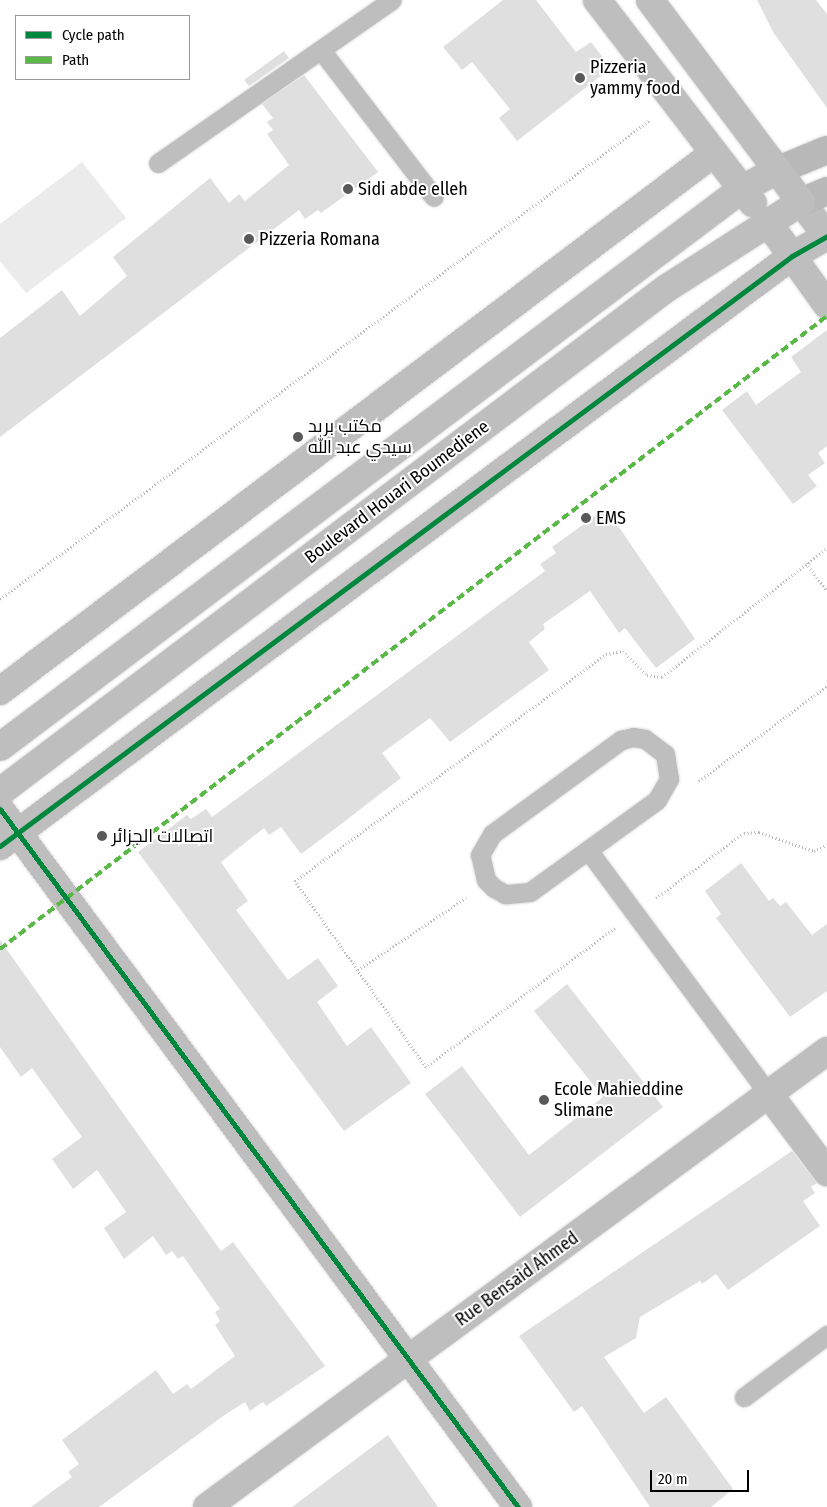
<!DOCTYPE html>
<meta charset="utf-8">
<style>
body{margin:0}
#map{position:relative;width:827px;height:1507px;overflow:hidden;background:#fff;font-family:"Fira Sans Condensed",Cairo,sans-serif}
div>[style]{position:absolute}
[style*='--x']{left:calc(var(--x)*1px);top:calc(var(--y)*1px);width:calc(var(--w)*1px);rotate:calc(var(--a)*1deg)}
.green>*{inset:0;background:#ebebeb}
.building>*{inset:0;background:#dfdfdf}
.path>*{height:3px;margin-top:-1.5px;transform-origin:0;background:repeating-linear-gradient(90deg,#b9b9b9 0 1px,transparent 0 3.5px)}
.roads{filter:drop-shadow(0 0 1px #dbdbdb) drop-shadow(0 0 1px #dbdbdb)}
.service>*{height:19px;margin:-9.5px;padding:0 9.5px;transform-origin:9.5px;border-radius:9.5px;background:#bebebe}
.minor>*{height:28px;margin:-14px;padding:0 14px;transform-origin:14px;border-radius:14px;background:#bebebe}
.secondary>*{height:28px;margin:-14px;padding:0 14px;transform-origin:14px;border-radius:14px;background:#b8b8b8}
.primary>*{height:28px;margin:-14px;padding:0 14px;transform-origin:14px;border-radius:14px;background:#bebebe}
.quiet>*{height:4px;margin-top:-2px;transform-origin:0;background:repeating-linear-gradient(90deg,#58b947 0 8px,transparent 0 12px)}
.cycleway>*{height:5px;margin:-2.5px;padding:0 2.5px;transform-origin:2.5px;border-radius:2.5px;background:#00873e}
.dots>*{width:14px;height:14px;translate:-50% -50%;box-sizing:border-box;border:2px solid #fff;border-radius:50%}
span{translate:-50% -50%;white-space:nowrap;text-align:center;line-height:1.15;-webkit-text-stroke:4px #fff;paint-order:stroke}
.poi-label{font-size:18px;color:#000}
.left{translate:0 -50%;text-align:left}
.street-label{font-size:18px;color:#000}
.legend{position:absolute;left:15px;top:15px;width:175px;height:65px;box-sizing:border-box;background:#fff;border:1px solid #999;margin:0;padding:6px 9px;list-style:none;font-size:15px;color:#000}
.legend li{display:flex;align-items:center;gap:10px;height:25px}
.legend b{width:25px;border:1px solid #999}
.scale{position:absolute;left:650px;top:1470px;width:99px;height:22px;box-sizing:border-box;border:2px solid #000;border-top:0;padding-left:6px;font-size:15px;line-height:18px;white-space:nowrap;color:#000;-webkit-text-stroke:4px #fff;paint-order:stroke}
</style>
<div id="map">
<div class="green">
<div style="clip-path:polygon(82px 162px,126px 218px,26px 293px,0 261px,0 224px)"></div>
</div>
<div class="building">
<div style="clip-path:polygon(503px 0,536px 0,576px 52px,591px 42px,611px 68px,517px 141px,499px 118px,510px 109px,492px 87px,472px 62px,462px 70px,443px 47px)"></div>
<div style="clip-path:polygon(757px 0,816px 0,827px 14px,827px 108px,773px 32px)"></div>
<div style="clip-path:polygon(284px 51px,289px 58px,249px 86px,244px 80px)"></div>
<div style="clip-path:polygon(304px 75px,378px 172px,321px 213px,318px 210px,305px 219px,299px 210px,0 437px,0 338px,62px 290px,80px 316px,127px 276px,113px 257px,210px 178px,229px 203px,239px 194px,245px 201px,289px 165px,267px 134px,273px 130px,267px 122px,273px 118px,262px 104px)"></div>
<div style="clip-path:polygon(827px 330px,827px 446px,818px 453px,825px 463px,808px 475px,817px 486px,793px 504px,722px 410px,747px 391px,756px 405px,801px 372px,791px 357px)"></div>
<div style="clip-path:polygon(606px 508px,695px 639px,656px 668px,625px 628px,619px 633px,590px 591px,543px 624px,545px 629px,529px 642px,549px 670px,450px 742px,430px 718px,382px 753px,401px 778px,332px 831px,301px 854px,281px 827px,269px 835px,264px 828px,221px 862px,248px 901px,236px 910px,288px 980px,318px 958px,338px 986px,317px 1002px,347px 1046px,371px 1027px,411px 1083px,344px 1131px,138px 852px,187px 815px,191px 819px,206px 809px,212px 817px,545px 571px,540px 564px,556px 553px,552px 547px)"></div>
<div style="clip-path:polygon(741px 863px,769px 901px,773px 898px,780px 906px,786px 902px,812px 935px,827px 924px,827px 991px,790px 1017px,716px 918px,721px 914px,705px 891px)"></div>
<div style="clip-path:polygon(0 940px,221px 1251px,233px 1242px,325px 1366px,266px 1406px,263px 1402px,250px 1411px,245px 1402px,226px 1414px,99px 1507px,31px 1507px,72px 1477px,68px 1472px,79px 1464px,62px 1440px,156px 1370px,173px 1394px,187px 1384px,191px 1389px,235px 1356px,215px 1325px,220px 1321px,215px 1312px,220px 1309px,183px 1256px,178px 1259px,172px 1251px,166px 1255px,153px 1236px,124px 1259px,104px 1228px,126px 1212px,97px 1170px,73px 1189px,52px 1159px,82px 1137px,32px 1068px,21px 1077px,0 1047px)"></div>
<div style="clip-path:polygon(567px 984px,663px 1107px,520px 1217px,425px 1094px,462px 1066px,529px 1155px,603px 1097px,534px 1011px)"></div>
<div style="clip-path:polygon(792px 1151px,817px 1183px,811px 1187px,815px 1193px,803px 1201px,820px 1226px,728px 1290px,716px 1274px,702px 1284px,700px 1281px,640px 1317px,636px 1338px,604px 1357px,644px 1413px,666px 1397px,733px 1489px,711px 1507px,650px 1507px,582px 1406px,574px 1412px,519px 1336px)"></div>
<div style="clip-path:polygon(388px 1435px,438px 1507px,292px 1507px)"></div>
</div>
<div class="path">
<div style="--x:806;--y:563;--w:35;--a:53"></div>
<div style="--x:0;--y:599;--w:807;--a:-36.39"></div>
<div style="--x:699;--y:781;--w:159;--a:-36.6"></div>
<div style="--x:656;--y:898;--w:109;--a:-36.5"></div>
<div style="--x:744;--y:833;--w:15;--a:-4"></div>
<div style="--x:759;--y:832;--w:58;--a:19.1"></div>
<div style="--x:814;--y:851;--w:14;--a:-25"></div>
<div style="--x:615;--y:928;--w:235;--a:143.7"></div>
<div style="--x:426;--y:1067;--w:228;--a:-125.2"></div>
<div style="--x:295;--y:881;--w:385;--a:-36.1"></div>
<div style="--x:606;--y:654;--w:17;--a:-10"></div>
<div style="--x:623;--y:651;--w:34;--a:45"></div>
<div style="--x:647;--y:675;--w:15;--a:8"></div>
<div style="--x:662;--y:677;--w:209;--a:-38"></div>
<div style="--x:358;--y:970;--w:130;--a:-33.7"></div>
</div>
<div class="roads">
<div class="service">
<div style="--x:321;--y:50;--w:185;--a:52.5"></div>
<div style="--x:158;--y:163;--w:285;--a:-34.9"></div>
<div style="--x:633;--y:737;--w:12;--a:9"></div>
<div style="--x:645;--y:739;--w:25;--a:37"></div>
<div style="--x:665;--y:754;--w:25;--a:81"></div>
<div style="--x:669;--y:779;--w:24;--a:120"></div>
<div style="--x:657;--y:800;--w:157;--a:144.1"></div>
<div style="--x:530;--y:892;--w:25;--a:175"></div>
<div style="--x:505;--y:894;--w:13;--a:-151"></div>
<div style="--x:494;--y:888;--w:11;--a:-135"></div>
<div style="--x:486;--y:880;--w:26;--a:-103"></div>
<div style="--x:480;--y:855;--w:24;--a:-60"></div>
<div style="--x:492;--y:834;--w:160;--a:-36.1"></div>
<div style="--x:621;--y:740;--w:12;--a:-14"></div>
<div style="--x:588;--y:850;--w:302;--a:53.5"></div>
<div style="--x:744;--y:1397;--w:104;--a:-36.8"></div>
</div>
<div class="minor">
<div style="--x:801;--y:202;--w:43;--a:52.6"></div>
<div style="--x:767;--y:221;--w:103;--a:54.5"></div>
<div style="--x:0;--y:691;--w:894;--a:-37"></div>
<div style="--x:0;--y:809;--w:869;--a:53.42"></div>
<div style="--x:0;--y:846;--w:988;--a:-36.68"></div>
<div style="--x:792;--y:256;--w:40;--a:-29.7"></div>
<div style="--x:768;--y:1093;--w:99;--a:53.2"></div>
<div style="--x:207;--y:1507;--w:770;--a:-36.33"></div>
</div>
<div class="secondary">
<div style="--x:776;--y:171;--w:55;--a:-22.4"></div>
<div style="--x:801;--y:202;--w:28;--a:-23"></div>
</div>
<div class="primary">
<div style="--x:597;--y:0;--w:256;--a:52.5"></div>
<div style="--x:0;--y:747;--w:928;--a:-36.94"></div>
<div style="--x:742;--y:189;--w:38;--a:-28"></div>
<div style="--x:0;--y:792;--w:836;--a:-37.08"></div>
<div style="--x:667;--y:288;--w:159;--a:-32.7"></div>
<div style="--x:801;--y:202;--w:252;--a:-126.8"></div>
</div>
</div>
<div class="quiet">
<div style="--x:0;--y:949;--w:1041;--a:-37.43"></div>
</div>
<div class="cycleway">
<div style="--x:0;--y:809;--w:869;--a:53.42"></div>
<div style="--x:0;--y:846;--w:988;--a:-36.68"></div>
<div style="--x:792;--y:256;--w:40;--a:-29.7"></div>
</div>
<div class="dots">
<div style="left:580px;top:78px;background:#595959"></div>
<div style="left:348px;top:189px;background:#595959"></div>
<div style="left:249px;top:239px;background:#595959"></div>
<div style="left:298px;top:437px;background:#595959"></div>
<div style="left:586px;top:518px;background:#595959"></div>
<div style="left:102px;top:836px;background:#595959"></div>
<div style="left:544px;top:1100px;background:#595959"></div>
</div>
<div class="poi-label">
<span class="left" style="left:590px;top:78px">Pizzeria<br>yammy food</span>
<span class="left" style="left:358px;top:189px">Sidi abde elleh</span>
<span class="left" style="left:259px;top:239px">Pizzeria Romana</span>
<span class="left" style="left:308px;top:437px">مكتب بريد<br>سيدي عبد الله</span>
<span class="left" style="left:596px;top:518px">EMS</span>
<span class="left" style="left:112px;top:836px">اتصالات الجزائر</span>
<span class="left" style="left:554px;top:1100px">Ecole Mahieddine<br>Slimane</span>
</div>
<div class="street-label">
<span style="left:397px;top:492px;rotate:-37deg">Boulevard Houari Boumediene</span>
<span style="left:517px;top:1279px;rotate:-36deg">Rue Bensaid Ahmed</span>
</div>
<ul class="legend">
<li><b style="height:6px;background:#00873e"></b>Cycle path</li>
<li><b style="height:6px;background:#58b947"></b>Path</li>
</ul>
<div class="scale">20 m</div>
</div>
